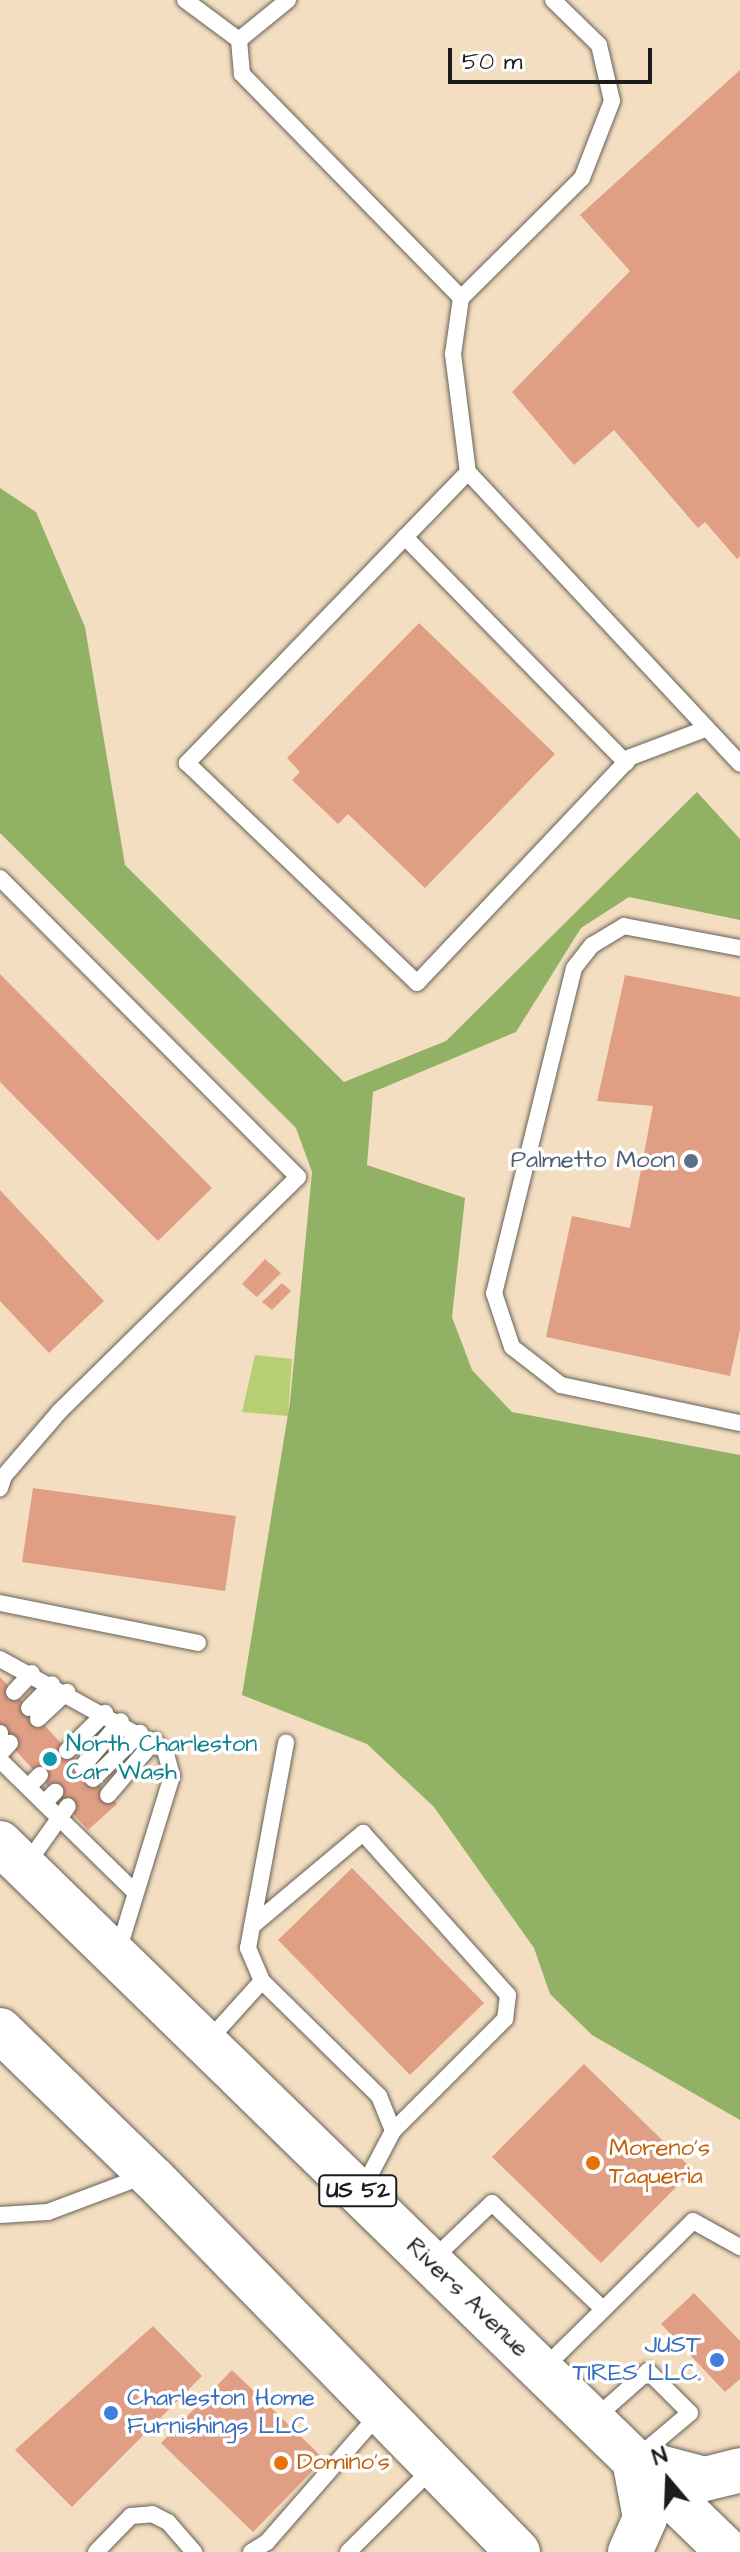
<!DOCTYPE html>
<style>
body{margin:0}
#map{position:relative;width:740px;height:2552px;overflow:hidden;background:#f3dec1;font-family:"Architects Daughter",sans-serif}
div>[style]{position:absolute}
[style*='--x']{left:calc(var(--x)*1px);top:calc(var(--y)*1px);width:calc(var(--w)*1px);rotate:calc(var(--a)*1deg)}
.green>*{inset:0;background:#b7ce72}
.forest>*{inset:0;background:#91b164}
.building>*{inset:0;background:#e09f85}
.roads{filter:drop-shadow(0 0 2px #676056) drop-shadow(0 0 2px #676056)}
.lane>*{height:16px;margin:-8px;padding:0 8px;transform-origin:8px;border-radius:8px;background:#fff}
.primary>*{height:44px;margin:-22px;padding:0 22px;transform-origin:22px;border-radius:22px;background:#fff}
.dots>*{width:22px;height:22px;translate:-50% -50%;box-sizing:border-box;border:4px solid #fff;border-radius:50%}
span{translate:-50% -50%;white-space:nowrap;text-align:center;line-height:1.15;-webkit-text-stroke:7px #fff;paint-order:stroke}
.shield-label span{padding:2px 6px;background:#fff;border:2px solid;border-radius:6px;-webkit-text-stroke-width:0}
.shield-label{font-size:22px;color:#1c1c1c;font-weight:700}
.service-label{font-size:24px;color:#4e5e75}
.right{translate:-100% -50%;text-align:right}
.culture-label{font-size:24px;color:#0d838f}
.left{translate:0 -50%;text-align:left}
.food-label{font-size:24px;color:#c56008}
.street-label{font-size:24px;color:#1c1c1c}
.shop-label{font-size:24px;color:#366cbe}
.north{position:absolute;left:628px;top:2440px;width:80px;height:80px;-webkit-text-stroke:6px #fff;paint-order:stroke;rotate:341deg;font-size:22px;font-weight:700;line-height:32px;text-align:center;color:#1c1c1c}
.north::after{content:'';display:block;margin:auto;width:28px;height:36px;background:#1c1c1c;clip-path:polygon(50% 0,100% 100%,50% 72%,0 100%)}
.scale{position:absolute;left:448px;top:48px;width:204px;height:36px;box-sizing:border-box;border:4px solid #1c1c1c;border-top:0;padding-left:10px;font-size:24px;line-height:28px;white-space:nowrap;color:#1c1c1c;-webkit-text-stroke:6px #fff;paint-order:stroke}
</style>
<div id="map">
<div class="green">
<div style="clip-path:polygon(255px 1355px,292px 1359px,288px 1416px,242px 1412px)"></div>
</div>
<div class="forest">
<div style="clip-path:polygon(0 488px,36px 512px,85px 627px,125px 865px,344px 1082px,446px 1041px,697px 792px,740px 839px,740px 920px,629px 897px,581px 928px,516px 1032px,373px 1092px,367px 1165px,465px 1198px,452px 1317px,472px 1370px,512px 1412px,740px 1455px,740px 2120px,592px 2035px,550px 1994px,534px 1948px,434px 1807px,367px 1744px,242px 1695px,290px 1402px,312px 1172px,296px 1128px,0 833px)"></div>
</div>
<div class="building">
<div style="clip-path:polygon(740px 70px,740px 556px,737px 559px,705px 522px,698px 528px,614px 430px,574px 465px,512px 392px,630px 271px,580px 215px)"></div>
<div style="clip-path:polygon(419px 623px,555px 754px,425px 888px,348px 814px,338px 824px,292px 780px,300px 772px,287px 758px)"></div>
<div style="clip-path:polygon(0 974px,212px 1188px,158px 1241px,0 1082px)"></div>
<div style="clip-path:polygon(625px 975px,740px 997px,740px 1330px,730px 1376px,546px 1337px,572px 1216px,630px 1228px,653px 1106px,597px 1101px)"></div>
<div style="clip-path:polygon(0 1190px,104px 1301px,49px 1353px,0 1301px)"></div>
<div style="clip-path:polygon(265px 1259px,281px 1273px,257px 1297px,242px 1284px)"></div>
<div style="clip-path:polygon(282px 1283px,291px 1291px,272px 1310px,262px 1302px)"></div>
<div style="clip-path:polygon(33px 1488px,236px 1516px,225px 1591px,22px 1562px)"></div>
<div style="clip-path:polygon(0 1677px,117px 1804px,88px 1830px,0 1733px)"></div>
<div style="clip-path:polygon(352px 1868px,484px 2003px,410px 2075px,278px 1940px)"></div>
<div style="clip-path:polygon(584px 2064px,693px 2170px,601px 2263px,492px 2157px)"></div>
<div style="clip-path:polygon(694px 2293px,740px 2341px,740px 2379px,725px 2392px,661px 2324px)"></div>
<div style="clip-path:polygon(153px 2326px,202px 2376px,72px 2507px,15px 2450px)"></div>
<div style="clip-path:polygon(232px 2370px,324px 2459px,253px 2532px,161px 2443px)"></div>
</div>
<div class="roads">
<div class="lane">
<div style="--x:185;--y:0;--w:67;--a:36.5"></div>
<div style="--x:288;--y:0;--w:63;--a:140.8"></div>
<div style="--x:239;--y:40;--w:34;--a:85"></div>
<div style="--x:242;--y:74;--w:313;--a:45.6"></div>
<div style="--x:553;--y:0;--w:64;--a:44.4"></div>
<div style="--x:599;--y:45;--w:57;--a:76.9"></div>
<div style="--x:612;--y:101;--w:83;--a:111.3"></div>
<div style="--x:582;--y:178;--w:170;--a:135.2"></div>
<div style="--x:461;--y:298;--w:57;--a:98.1"></div>
<div style="--x:453;--y:354;--w:119;--a:82.8"></div>
<div style="--x:468;--y:472;--w:399;--a:47"></div>
<div style="--x:468;--y:472;--w:405;--a:134"></div>
<div style="--x:187;--y:763;--w:318;--a:43.7"></div>
<div style="--x:417;--y:983;--w:311;--a:-46.6"></div>
<div style="--x:631;--y:757;--w:79;--a:-20.7"></div>
<div style="--x:405;--y:537;--w:316;--a:45.6"></div>
<div style="--x:0;--y:878;--w:422;--a:45.1"></div>
<div style="--x:298;--y:1177;--w:335;--a:135.5"></div>
<div style="--x:59;--y:1412;--w:84;--a:130.7"></div>
<div style="--x:4;--y:1476;--w:13;--a:108"></div>
<div style="--x:740;--y:948;--w:118;--a:-169.3"></div>
<div style="--x:624;--y:926;--w:37;--a:149"></div>
<div style="--x:592;--y:945;--w:29;--a:128"></div>
<div style="--x:574;--y:968;--w:335;--a:103.8"></div>
<div style="--x:494;--y:1293;--w:57;--a:71.6"></div>
<div style="--x:512;--y:1347;--w:62;--a:37.8"></div>
<div style="--x:561;--y:1385;--w:183;--a:12"></div>
<div style="--x:0;--y:1603;--w:202;--a:11.4"></div>
<div style="--x:0;--y:1659;--w:188;--a:28.9"></div>
<div style="--x:165;--y:1750;--w:27;--a:75"></div>
<div style="--x:172;--y:1776;--w:183;--a:107.1"></div>
<div style="--x:14;--y:1692;--w:26;--a:-47"></div>
<div style="--x:29;--y:1708;--w:33;--a:-46"></div>
<div style="--x:38;--y:1719;--w:40;--a:-43"></div>
<div style="--x:0;--y:1734;--w:1;--a:-90"></div>
<div style="--x:67;--y:1751;--w:54;--a:-45"></div>
<div style="--x:0;--y:1754;--w:15;--a:-48"></div>
<div style="--x:0;--y:1760;--w:189;--a:44.4"></div>
<div style="--x:82;--y:1767;--w:60;--a:-49.7"></div>
<div style="--x:93;--y:1779;--w:66;--a:-44.4"></div>
<div style="--x:28;--y:1787;--w:17;--a:-45"></div>
<div style="--x:108;--y:1795;--w:72;--a:-49.5"></div>
<div style="--x:44;--y:1803;--w:16;--a:-45"></div>
<div style="--x:26;--y:1865;--w:72;--a:-54.6"></div>
<div style="--x:252;--y:1926;--w:145;--a:-40"></div>
<div style="--x:363;--y:1833;--w:217;--a:48.2"></div>
<div style="--x:508;--y:1995;--w:24;--a:97"></div>
<div style="--x:505;--y:2019;--w:158;--a:135"></div>
<div style="--x:262;--y:1981;--w:36;--a:-113"></div>
<div style="--x:248;--y:1948;--w:209;--a:-79.5"></div>
<div style="--x:207;--y:2042;--w:82;--a:-48"></div>
<div style="--x:262;--y:1981;--w:164;--a:44.5"></div>
<div style="--x:379;--y:2096;--w:38;--a:68"></div>
<div style="--x:393;--y:2131;--w:69;--a:117.7"></div>
<div style="--x:0;--y:2215;--w:48;--a:-3.6"></div>
<div style="--x:48;--y:2212;--w:103;--a:-20.6"></div>
<div style="--x:431;--y:2261;--w:84;--a:-43.6"></div>
<div style="--x:492;--y:2203;--w:153;--a:43.7"></div>
<div style="--x:544;--y:2368;--w:209;--a:-44.6"></div>
<div style="--x:693;--y:2221;--w:54;--a:29"></div>
<div style="--x:594;--y:2419;--w:72;--a:-41.6"></div>
<div style="--x:648;--y:2371;--w:59;--a:45"></div>
<div style="--x:690;--y:2413;--w:65;--a:140"></div>
<div style="--x:96;--y:2552;--w:50;--a:-45.8"></div>
<div style="--x:131;--y:2516;--w:21;--a:-5"></div>
<div style="--x:152;--y:2514;--w:18;--a:27"></div>
<div style="--x:168;--y:2522;--w:40;--a:49"></div>
<div style="--x:251;--y:2552;--w:19;--a:-32"></div>
<div style="--x:267;--y:2542;--w:171;--a:-48.8"></div>
<div style="--x:348;--y:2552;--w:118;--a:-44.7"></div>
</div>
<div class="primary">
<div style="--x:0;--y:1843;--w:1016;--a:44.24"></div>
<div style="--x:0;--y:2030;--w:214;--a:44.1"></div>
<div style="--x:154;--y:2179;--w:521;--a:45.7"></div>
<div style="--x:640;--y:2462;--w:67;--a:14.7"></div>
<div style="--x:705;--y:2479;--w:36;--a:-14"></div>
<div style="--x:630;--y:2552;--w:37;--a:-66"></div>
<div style="--x:645;--y:2518;--w:59;--a:-100.7"></div>
</div>
</div>
<div class="dots">
<div style="left:691px;top:1161px;background:#5c6f8a"></div>
<div style="left:50px;top:1759px;background:#0f9aa8"></div>
<div style="left:593px;top:2163px;background:#e8710a"></div>
<div style="left:717px;top:2360px;background:#3f7fe0"></div>
<div style="left:111px;top:2413px;background:#3f7fe0"></div>
<div style="left:281px;top:2463px;background:#e8710a"></div>
</div>
<div class="shield-label">
<span style="left:358px;top:2191px">US 52</span>
</div>
<div class="service-label">
<span class="right" style="left:675px;top:1161px">Palmetto Moon</span>
</div>
<div class="culture-label">
<span class="left" style="left:66px;top:1759px">North Charleston<br>Car Wash</span>
</div>
<div class="food-label">
<span class="left" style="left:609px;top:2163px">Moreno's<br>Taqueria</span>
<span class="left" style="left:297px;top:2463px">Domino's</span>
</div>
<div class="street-label">
<span style="left:467px;top:2298px;rotate:44deg">Rivers Avenue</span>
</div>
<div class="shop-label">
<span class="right" style="left:701px;top:2360px">JUST<br>TIRES LLC.</span>
<span class="left" style="left:127px;top:2413px">Charleston Home<br>Furnishings LLC</span>
</div>
<div class="north">N</div>
<div class="scale">50 m</div>
</div>
